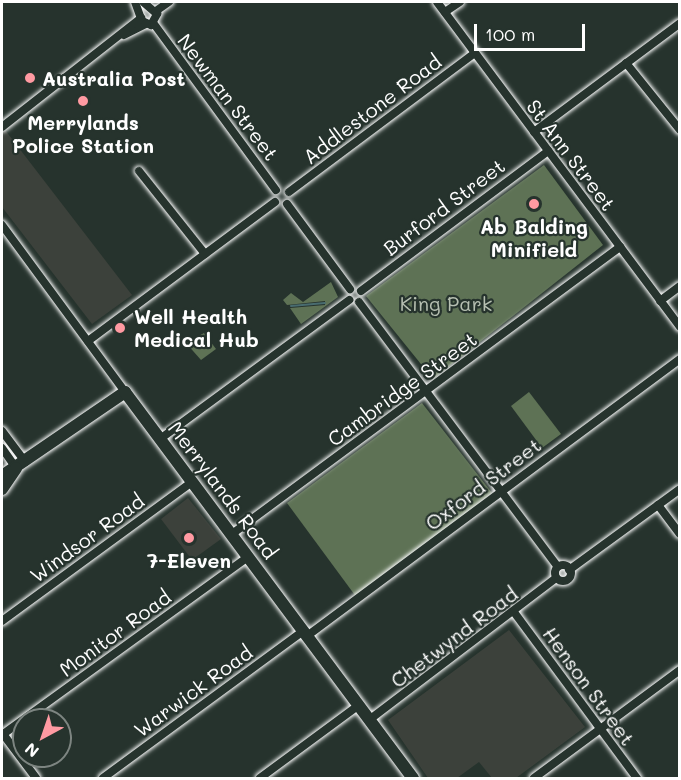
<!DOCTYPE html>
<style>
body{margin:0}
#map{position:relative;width:681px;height:780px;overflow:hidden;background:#26332d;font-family:Mali,sans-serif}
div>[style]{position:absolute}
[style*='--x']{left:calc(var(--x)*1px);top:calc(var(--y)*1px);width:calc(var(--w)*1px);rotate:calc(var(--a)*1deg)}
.built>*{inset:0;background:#3c413b}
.green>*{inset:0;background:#5e7255}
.stream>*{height:2px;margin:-1px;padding:0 1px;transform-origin:1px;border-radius:1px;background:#496c70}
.roads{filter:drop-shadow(0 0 2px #fff) drop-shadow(0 0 2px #fff)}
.minor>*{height:8px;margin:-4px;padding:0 4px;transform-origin:4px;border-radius:4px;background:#26332d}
.minor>.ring{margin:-4px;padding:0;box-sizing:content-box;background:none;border:8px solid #26332d;border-radius:50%}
.secondary>*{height:12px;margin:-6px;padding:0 6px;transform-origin:6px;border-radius:6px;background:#26332d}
.dots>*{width:16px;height:16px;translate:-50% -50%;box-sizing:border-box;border:3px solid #26332d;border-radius:50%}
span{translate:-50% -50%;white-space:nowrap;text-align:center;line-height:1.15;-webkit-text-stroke:4.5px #26332d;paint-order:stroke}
.poi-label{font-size:20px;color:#fff;font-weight:700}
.left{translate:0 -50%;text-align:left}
.street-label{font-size:20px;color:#fff}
.park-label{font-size:20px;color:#b7c0b2}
.frame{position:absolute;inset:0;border:3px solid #fff;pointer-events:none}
.north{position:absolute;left:12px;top:708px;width:60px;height:60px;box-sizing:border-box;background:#26332d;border:2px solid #7d8581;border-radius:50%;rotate:220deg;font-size:16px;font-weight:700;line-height:24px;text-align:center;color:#fff}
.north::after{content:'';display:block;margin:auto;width:21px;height:27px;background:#ff9aa2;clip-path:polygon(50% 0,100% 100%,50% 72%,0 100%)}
.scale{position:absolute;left:474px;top:24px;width:111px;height:27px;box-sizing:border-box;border:3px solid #fff;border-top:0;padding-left:8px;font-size:18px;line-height:21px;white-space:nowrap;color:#fff;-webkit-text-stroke:4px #26332d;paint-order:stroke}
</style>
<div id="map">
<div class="built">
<div style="clip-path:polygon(2px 126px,132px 295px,92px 324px,2px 207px)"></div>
<div style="clip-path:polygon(188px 498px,221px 539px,192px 560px,161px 519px)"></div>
<div style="clip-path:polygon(509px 630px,585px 727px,516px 778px,492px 778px,479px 762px,457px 778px,428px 778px,388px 720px)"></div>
</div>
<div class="green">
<div style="clip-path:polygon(544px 165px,603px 245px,433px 379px,366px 296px)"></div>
<div style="clip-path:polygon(331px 282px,338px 297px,301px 324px,290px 308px,325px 305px,325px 301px,287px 305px,283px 300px,291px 293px,303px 302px)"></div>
<div style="clip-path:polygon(204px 333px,216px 349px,201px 360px,186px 343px)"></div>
<div style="clip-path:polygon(529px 392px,561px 434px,542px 448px,511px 406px)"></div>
<div style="clip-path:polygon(422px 403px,492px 493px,357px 598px,287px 503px)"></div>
</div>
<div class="stream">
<div style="--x:291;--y:306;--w:34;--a:-5"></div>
</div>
<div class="roads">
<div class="minor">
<div style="--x:135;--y:2;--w:20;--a:70"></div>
<div style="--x:142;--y:21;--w:10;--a:24"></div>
<div style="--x:151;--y:25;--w:13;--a:-61"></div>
<div style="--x:157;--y:14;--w:18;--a:-139"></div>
<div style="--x:437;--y:2;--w:406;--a:53.2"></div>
<div style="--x:156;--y:11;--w:16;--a:-35"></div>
<div style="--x:445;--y:12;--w:18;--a:-34"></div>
<div style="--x:154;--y:24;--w:206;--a:53.7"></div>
<div style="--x:124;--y:35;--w:25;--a:-27"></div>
<div style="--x:626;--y:63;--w:86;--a:51.1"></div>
<div style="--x:2;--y:127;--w:177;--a:-38.1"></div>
<div style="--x:534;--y:132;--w:182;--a:-36.7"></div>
<div style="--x:139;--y:171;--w:106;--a:51.5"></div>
<div style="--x:289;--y:192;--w:232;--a:-36.8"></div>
<div style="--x:287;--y:204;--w:106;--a:53.5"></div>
<div style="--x:2;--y:225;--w:207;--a:53.6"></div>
<div style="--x:361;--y:291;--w:234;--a:-36.8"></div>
<div style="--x:660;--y:301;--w:25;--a:-37"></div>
<div style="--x:359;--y:302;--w:331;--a:53.1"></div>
<div style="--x:88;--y:341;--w:233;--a:-36.6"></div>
<div style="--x:2;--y:431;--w:39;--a:53"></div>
<div style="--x:160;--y:439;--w:235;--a:-36.3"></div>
<div style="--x:2;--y:448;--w:24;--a:55"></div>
<div style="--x:658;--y:505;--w:36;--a:53"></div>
<div style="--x:232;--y:534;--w:483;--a:-36.5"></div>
<div class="ring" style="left:555px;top:565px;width:8px;height:8px"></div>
<div style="--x:569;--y:570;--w:137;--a:-36.1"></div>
<div style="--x:514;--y:612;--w:207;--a:53.5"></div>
<div style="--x:2;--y:621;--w:235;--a:-36.2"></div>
<div style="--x:307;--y:636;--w:465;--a:-36.6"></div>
<div style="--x:369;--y:720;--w:235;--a:-37.2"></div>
<div style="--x:3;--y:734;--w:55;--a:53.1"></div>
<div style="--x:2;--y:735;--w:304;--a:-35.9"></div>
<div style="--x:103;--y:778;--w:248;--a:-36.3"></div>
<div style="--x:260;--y:778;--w:123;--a:-36.4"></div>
<div style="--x:534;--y:778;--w:182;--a:-36.5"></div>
</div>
<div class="secondary">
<div style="--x:2;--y:476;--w:149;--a:-34.3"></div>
<div style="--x:125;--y:392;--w:482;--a:53.3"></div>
<div style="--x:2;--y:489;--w:25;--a:-56"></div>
</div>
</div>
<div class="dots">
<div style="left:30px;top:78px;background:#ff9aa2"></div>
<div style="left:83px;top:101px;background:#ff9aa2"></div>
<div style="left:534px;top:204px;background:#ff9aa2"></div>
<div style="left:120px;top:328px;background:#ff9aa2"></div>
<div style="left:189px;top:538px;background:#ff9aa2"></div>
</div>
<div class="poi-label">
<span class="left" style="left:42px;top:78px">Australia Post</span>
<span style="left:83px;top:134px">Merrylands<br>Police Station</span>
<span style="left:534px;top:238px">Ab Balding<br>Minifield</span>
<span class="left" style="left:134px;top:328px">Well Health<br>Medical Hub</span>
<span style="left:189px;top:560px">7-Eleven</span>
</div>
<div class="street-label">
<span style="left:228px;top:97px;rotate:53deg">Newman Street</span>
<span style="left:372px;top:109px;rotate:-37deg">Addlestone Road</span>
<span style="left:571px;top:155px;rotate:53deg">St Ann Street</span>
<span style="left:444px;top:207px;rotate:-37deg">Burford Street</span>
<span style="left:402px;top:389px;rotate:-36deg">Cambridge Street</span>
<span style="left:483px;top:484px;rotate:-37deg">Oxford Street</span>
<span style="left:223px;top:490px;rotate:53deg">Merrylands Road</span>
<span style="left:87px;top:538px;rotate:-36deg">Windsor Road</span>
<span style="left:115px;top:633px;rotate:-36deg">Monitor Road</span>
<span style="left:454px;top:637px;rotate:-37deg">Chetwynd Road</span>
<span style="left:589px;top:686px;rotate:54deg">Henson Street</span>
<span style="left:193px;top:691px;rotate:-36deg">Warwick Road</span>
</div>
<div class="park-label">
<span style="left:446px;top:303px">King Park</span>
</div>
<div class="frame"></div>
<div class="north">N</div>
<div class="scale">100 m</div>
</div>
